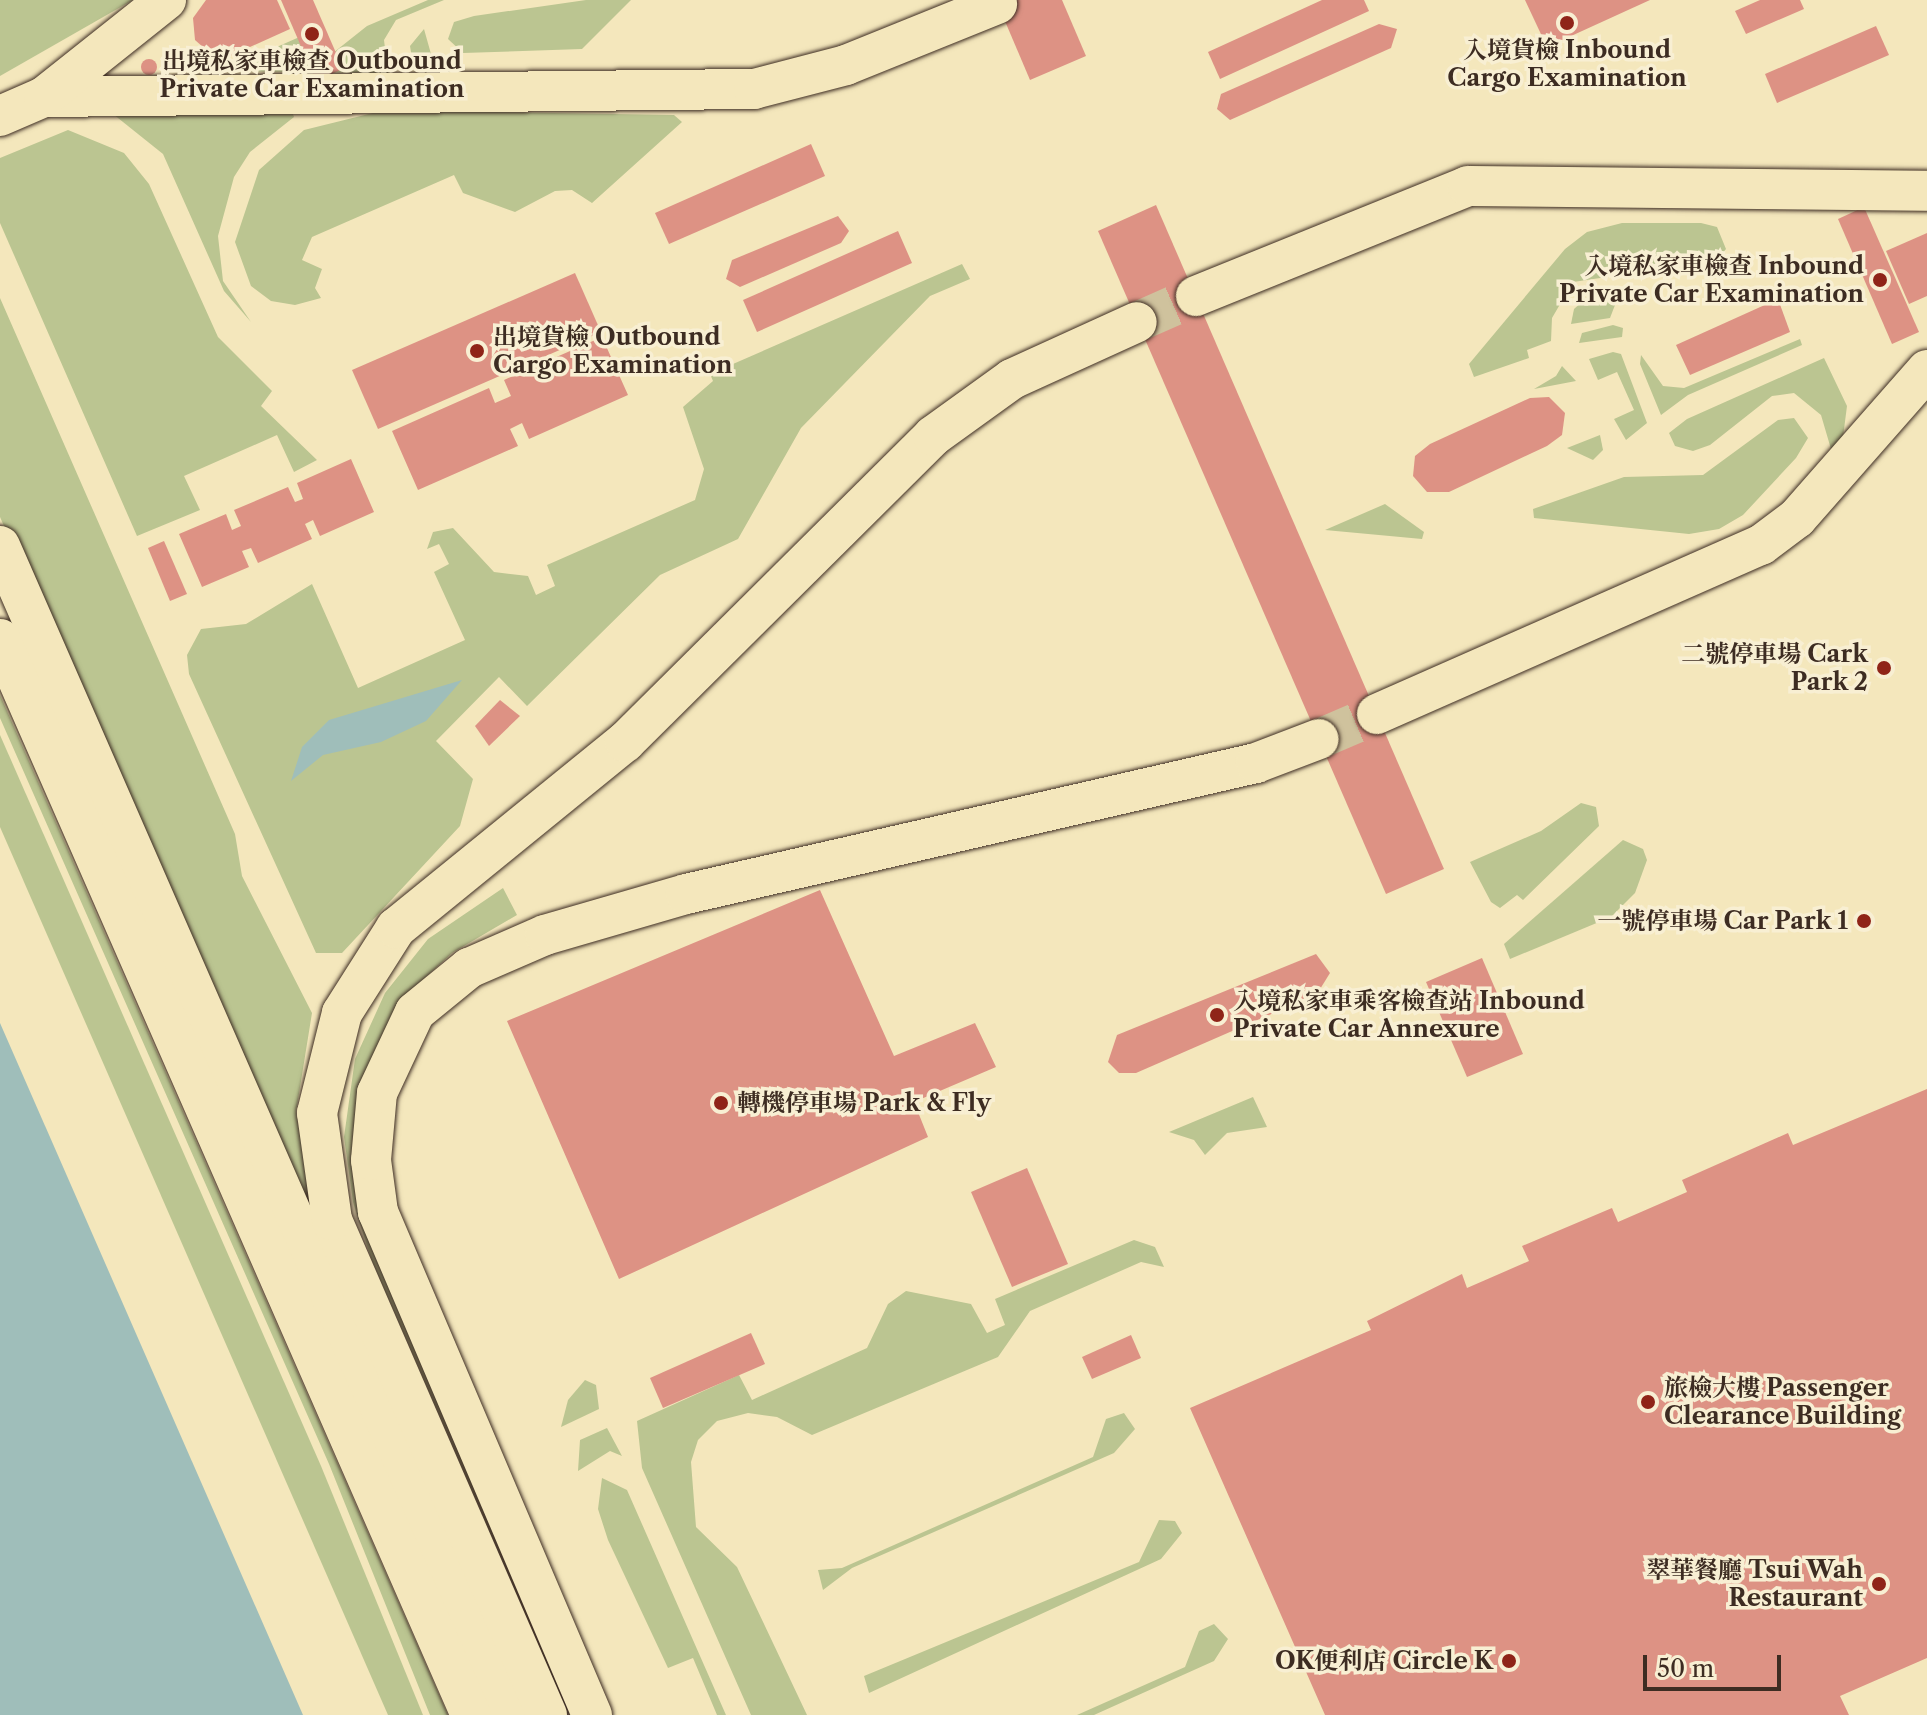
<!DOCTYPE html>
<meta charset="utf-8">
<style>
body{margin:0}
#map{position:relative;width:1927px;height:1715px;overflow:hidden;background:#f4e7bc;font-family:"Libre Caslon Text","Noto Serif TC",serif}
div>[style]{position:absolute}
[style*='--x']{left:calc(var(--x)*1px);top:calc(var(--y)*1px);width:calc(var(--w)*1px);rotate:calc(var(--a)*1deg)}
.green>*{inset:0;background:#bbc591}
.water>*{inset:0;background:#9fbeba}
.building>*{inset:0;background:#dd9284}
.round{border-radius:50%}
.highway-tunnel>*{height:40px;margin-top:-20px;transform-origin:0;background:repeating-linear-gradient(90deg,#cfc29d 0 40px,transparent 0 60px)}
.roads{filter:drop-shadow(0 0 2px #3d2c22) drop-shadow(0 0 2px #3d2c22)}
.highway>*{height:40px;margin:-20px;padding:0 20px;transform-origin:20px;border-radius:20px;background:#f4e7bc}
.dots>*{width:22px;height:22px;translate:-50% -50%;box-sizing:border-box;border:4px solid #f8efd3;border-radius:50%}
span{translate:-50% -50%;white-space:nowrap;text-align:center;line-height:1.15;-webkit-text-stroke:7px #f8efd3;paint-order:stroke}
.poi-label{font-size:24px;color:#3d2c22;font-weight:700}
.right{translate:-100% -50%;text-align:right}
.left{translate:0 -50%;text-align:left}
.scale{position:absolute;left:1643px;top:1655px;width:138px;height:36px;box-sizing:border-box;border:4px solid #3d2c22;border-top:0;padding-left:10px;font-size:24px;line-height:28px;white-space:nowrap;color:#3d2c22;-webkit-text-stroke:6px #f8efd3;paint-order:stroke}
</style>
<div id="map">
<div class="green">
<div style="clip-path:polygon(0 0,133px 0,0 76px)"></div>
<div style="clip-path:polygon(428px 0,444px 0,396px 20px,384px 40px,388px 73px,221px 71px,200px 60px,240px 63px,304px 35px,333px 53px,367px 26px)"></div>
<div style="clip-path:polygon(586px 0,631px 0,582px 49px,463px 53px,448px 39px,454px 22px,474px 16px)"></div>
<div style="clip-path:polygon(424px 29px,431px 54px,450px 77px,412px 58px,410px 46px)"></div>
<div style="clip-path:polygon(291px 108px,294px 117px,250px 152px,234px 177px,218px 236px,223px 281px,251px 322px,224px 291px,163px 154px,113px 114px)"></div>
<div style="clip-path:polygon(385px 110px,674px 115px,682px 122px,592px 203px,572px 190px,555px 191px,515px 212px,463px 193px,454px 175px,312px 237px,302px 260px,322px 269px,315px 288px,321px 298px,295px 305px,271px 301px,251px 286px,235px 242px,259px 170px,304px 130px)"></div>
<div style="clip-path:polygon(68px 130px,124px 153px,149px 184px,218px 337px,272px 391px,261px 406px,317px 460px,294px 472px,277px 435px,184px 476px,200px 510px,137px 536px,0 223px,0 158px)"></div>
<div style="clip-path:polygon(1622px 223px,1701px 223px,1717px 227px,1726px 249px,1716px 261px,1573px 282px,1552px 318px,1551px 341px,1527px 350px,1529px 358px,1474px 377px,1469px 364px,1565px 249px,1587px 232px)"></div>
<div style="clip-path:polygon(962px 264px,970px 279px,930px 296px,801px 428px,738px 539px,660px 575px,527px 706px,499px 677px,436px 741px,473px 779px,460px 826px,342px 953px,316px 953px,189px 674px,187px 655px,201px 629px,246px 624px,312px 584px,358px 688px,465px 640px,434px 572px,449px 564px,439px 544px,427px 549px,433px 532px,453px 528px,494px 572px,528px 576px,536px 595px,555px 586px,547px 565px,695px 500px,704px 469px,683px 407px,713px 381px,710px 374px)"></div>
<div style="clip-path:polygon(1620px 292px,1610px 318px,1571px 324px,1574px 309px,1591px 294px)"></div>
<div style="clip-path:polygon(0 298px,235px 834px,242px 876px,312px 1013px,296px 1112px,313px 1205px,305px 1209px,0 517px)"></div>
<div style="clip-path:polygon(1613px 325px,1623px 328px,1622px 337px,1579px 343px,1582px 333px)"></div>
<div style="clip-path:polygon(1800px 339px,1802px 345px,1688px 395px,1661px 415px,1640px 364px,1641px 355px,1663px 386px,1684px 388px)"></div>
<div style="clip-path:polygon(1613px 352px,1621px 354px,1647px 423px,1626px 440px,1614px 419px,1634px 410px,1617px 372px,1598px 380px,1589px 359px)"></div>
<div style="clip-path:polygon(1824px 358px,1847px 406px,1843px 437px,1831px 449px,1821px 415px,1794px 393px,1772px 396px,1710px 445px,1693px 451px,1675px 446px,1669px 433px,1687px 419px)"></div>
<div style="clip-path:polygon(1562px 366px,1576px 381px,1534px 389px,1556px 376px)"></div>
<div style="clip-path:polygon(1794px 418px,1808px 438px,1796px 458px,1743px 515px,1719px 529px,1689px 534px,1534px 518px,1533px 509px,1624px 477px,1703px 475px,1778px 420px)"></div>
<div style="clip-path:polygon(1600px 435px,1603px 450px,1593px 460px,1567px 448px)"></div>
<div style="clip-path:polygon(1385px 504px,1424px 532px,1422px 539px,1325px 530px)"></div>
<div style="clip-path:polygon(0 695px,448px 1715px,430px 1715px,329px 1464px,0 718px)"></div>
<div style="clip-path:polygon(0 735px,321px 1466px,423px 1715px,388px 1715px,0 827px)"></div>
<div style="clip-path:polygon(1581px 803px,1596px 807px,1599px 826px,1523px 900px,1517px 895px,1500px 908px,1491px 902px,1470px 862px,1541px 831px)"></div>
<div style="clip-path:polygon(1623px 840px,1643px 849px,1647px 860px,1635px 893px,1611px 917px,1510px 959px,1504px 944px)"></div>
<div style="clip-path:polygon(503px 888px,517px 915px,452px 953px,416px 986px,358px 1116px,539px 1627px,533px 1630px,372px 1261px,353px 1202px,344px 1137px,355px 1059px,385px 993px,428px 939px)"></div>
<div style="clip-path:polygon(1253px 1097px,1267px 1127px,1227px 1133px,1205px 1155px,1194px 1140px,1169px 1132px)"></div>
<div style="clip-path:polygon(1134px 1240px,1155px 1247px,1164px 1267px,1141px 1262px,1030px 1311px,998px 1357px,812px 1435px,777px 1417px,748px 1413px,717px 1421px,698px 1440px,691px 1462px,696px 1527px,737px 1567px,807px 1715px,751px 1715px,642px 1468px,637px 1421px,739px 1375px,752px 1400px,867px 1348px,888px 1304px,906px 1291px,971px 1304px,987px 1333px,1005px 1325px,995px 1299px)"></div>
<div style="clip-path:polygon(585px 1380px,596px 1385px,599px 1409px,561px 1427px,568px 1400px)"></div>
<div style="clip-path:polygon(1124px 1413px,1135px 1429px,1114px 1453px,852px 1568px,823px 1590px,818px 1570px,842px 1568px,1093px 1457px,1106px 1419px)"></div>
<div style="clip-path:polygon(607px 1428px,622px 1456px,610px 1451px,578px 1471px,580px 1440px)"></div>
<div style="clip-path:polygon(602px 1478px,627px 1490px,726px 1715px,717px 1715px,693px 1658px,668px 1668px,608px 1540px,598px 1509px)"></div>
<div style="clip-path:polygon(1159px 1520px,1175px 1521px,1182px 1533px,1161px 1559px,869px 1693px,864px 1676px,1139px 1562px)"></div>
<div style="clip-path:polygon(1214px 1624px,1228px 1639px,1214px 1661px,1094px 1715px,1077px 1715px,1185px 1667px,1199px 1631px)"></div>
</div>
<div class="water">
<div style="clip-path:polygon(462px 680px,426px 721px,381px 742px,323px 755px,291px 781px,302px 747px,329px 720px)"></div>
<div style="clip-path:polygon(0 1023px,303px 1715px,0 1715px)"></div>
</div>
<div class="building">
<div style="clip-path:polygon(206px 0,277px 0,290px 29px,230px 56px,212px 55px,195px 40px,193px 18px)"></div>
<div style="clip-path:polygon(281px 0,313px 0,343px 69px,316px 81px)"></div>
<div style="clip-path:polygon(996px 0,1062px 0,1086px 56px,1030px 80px)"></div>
<div style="clip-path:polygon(1322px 0,1364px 0,1369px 11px,1220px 79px,1208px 52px)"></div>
<div style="clip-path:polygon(1525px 0,1650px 0,1547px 47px)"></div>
<div style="clip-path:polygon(1760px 0,1800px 0,1804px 9px,1746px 34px,1735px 11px)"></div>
<div style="clip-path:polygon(1379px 24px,1397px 29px,1391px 48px,1230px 120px,1217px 109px,1221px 94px)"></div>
<div style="clip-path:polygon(1876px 26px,1889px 55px,1777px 103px,1765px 74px)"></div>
<div class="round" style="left:141px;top:59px;width:16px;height:16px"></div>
<div style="clip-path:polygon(811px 144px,825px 176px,669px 244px,655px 213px)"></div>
<div style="clip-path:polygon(1156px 205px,1444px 869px,1386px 894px,1098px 231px)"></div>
<div style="clip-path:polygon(1864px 207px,1919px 332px,1892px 344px,1838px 219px)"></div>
<div style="clip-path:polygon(838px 216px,849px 231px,841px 243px,740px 287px,726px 279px,732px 260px)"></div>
<div style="clip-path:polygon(898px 231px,912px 263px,757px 332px,743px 300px)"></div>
<div style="clip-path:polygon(1927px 233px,1927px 296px,1909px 304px,1886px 251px)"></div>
<div style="clip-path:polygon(575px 273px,601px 332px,378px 429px,352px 370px)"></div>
<div style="clip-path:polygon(1778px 299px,1790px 332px,1690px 375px,1676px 345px)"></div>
<div style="clip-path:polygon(602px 337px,628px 395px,529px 439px,522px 423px,510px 429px,518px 446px,418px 490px,392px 431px,489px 388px,495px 403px,511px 396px,504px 380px)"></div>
<div style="clip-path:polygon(1549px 397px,1565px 413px,1562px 435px,1547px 446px,1449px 492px,1427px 492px,1413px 476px,1415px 456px,1430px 444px,1530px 398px)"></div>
<div style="clip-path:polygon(351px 459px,374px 512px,320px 536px,313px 520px,305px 524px,312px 539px,258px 563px,251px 548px,242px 551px,249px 567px,202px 587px,179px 534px,226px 514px,232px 530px,241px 526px,234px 510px,288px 487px,295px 502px,303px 499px,297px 483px)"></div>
<div style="clip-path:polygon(164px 541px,187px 594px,170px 601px,148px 548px)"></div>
<div style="clip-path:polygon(500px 700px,520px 716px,489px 746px,475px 726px)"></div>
<div style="clip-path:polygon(820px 890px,894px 1056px,975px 1023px,996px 1067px,914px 1102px,928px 1137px,619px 1279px,507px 1021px)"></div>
<div style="clip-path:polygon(1316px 954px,1330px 973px,1317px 994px,1136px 1073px,1119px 1073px,1108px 1062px,1117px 1035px)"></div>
<div style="clip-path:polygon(1482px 958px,1523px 1054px,1467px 1077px,1426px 982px)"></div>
<div style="clip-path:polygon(1927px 1089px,1927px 1658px,1840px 1696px,1849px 1715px,1325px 1715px,1190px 1408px,1371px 1330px,1367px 1321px,1462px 1274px,1467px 1288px,1529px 1261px,1522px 1246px,1612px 1208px,1618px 1222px,1687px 1192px,1682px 1180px,1788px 1133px,1793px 1145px)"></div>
<div style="clip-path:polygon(1027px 1168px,1068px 1264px,1012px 1287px,971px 1192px)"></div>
<div style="clip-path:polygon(751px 1333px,765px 1364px,663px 1408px,650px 1378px)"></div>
<div style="clip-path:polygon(1131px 1335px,1141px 1358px,1092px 1379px,1082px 1357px)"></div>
</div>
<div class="highway-tunnel">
<div style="--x:1137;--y:322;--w:64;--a:-23.8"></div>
<div style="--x:1319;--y:739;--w:63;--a:-23.3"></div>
</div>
<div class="roads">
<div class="highway">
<div style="--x:44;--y:97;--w:710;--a:-0.65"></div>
<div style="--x:754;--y:89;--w:95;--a:-14.6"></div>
<div style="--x:846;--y:65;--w:163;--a:-22"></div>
<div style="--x:0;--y:116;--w:48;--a:-23.4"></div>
<div style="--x:44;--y:97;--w:156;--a:-38.5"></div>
<div style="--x:1196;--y:296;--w:293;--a:-22"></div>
<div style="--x:1468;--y:186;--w:459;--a:0.6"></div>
<div style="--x:0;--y:546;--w:1276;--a:66.39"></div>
<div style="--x:0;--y:639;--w:1175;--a:66.36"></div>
<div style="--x:1377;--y:714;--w:420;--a:-23.8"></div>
<div style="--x:1761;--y:545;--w:45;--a:-36.9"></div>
<div style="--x:1797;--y:518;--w:197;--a:-48.7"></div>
<div style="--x:547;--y:1715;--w:540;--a:-113.48"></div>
<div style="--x:332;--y:1220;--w:108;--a:-98"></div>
<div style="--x:317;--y:1113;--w:103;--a:-76"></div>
<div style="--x:342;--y:1013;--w:101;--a:-57.6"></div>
<div style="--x:396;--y:928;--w:295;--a:-39.1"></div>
<div style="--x:625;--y:742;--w:434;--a:-44.8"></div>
<div style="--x:933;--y:436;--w:97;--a:-35.8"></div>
<div style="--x:1012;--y:379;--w:137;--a:-24.5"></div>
<div style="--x:592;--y:1715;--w:547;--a:-113.05"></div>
<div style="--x:378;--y:1212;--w:52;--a:-97.7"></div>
<div style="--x:371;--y:1160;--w:67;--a:-84.9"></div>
<div style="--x:377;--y:1093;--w:89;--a:-64.9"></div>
<div style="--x:415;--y:1012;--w:70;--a:-39.2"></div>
<div style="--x:469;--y:968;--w:83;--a:-23.5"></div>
<div style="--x:545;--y:935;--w:147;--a:-16.2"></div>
<div style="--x:686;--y:894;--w:585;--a:-12.94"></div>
<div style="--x:1256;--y:763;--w:67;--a:-20.9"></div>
</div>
</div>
<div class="dots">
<div style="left:1567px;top:23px;background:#8f2418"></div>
<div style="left:312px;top:34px;background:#8f2418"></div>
<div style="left:1880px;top:280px;background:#8f2418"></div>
<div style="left:477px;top:351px;background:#8f2418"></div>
<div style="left:1884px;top:668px;background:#8f2418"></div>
<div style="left:1864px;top:921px;background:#8f2418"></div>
<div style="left:1217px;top:1015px;background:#8f2418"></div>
<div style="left:721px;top:1103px;background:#8f2418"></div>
<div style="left:1648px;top:1402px;background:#8f2418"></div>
<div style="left:1879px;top:1584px;background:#8f2418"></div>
<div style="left:1509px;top:1661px;background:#8f2418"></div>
</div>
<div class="poi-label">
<span style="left:1567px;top:64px">入境貨檢 Inbound<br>Cargo Examination</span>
<span style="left:312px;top:75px">出境私家車檢查 Outbound<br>Private Car Examination</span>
<span class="right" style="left:1864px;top:280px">入境私家車檢查 Inbound<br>Private Car Examination</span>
<span class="left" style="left:493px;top:351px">出境貨檢 Outbound<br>Cargo Examination</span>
<span class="right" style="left:1868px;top:668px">二號停車場 Cark<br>Park 2</span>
<span class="right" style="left:1848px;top:921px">一號停車場 Car Park 1</span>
<span class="left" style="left:1233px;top:1015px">入境私家車乘客檢查站 Inbound<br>Private Car Annexure</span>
<span class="left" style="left:737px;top:1103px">轉機停車場 Park &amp; Fly</span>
<span class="left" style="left:1664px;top:1402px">旅檢大樓 Passenger<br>Clearance Building</span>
<span class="right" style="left:1863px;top:1584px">翠華餐廳 Tsui Wah<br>Restaurant</span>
<span class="right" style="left:1493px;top:1661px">OK便利店 Circle K</span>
</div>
<div class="scale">50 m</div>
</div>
